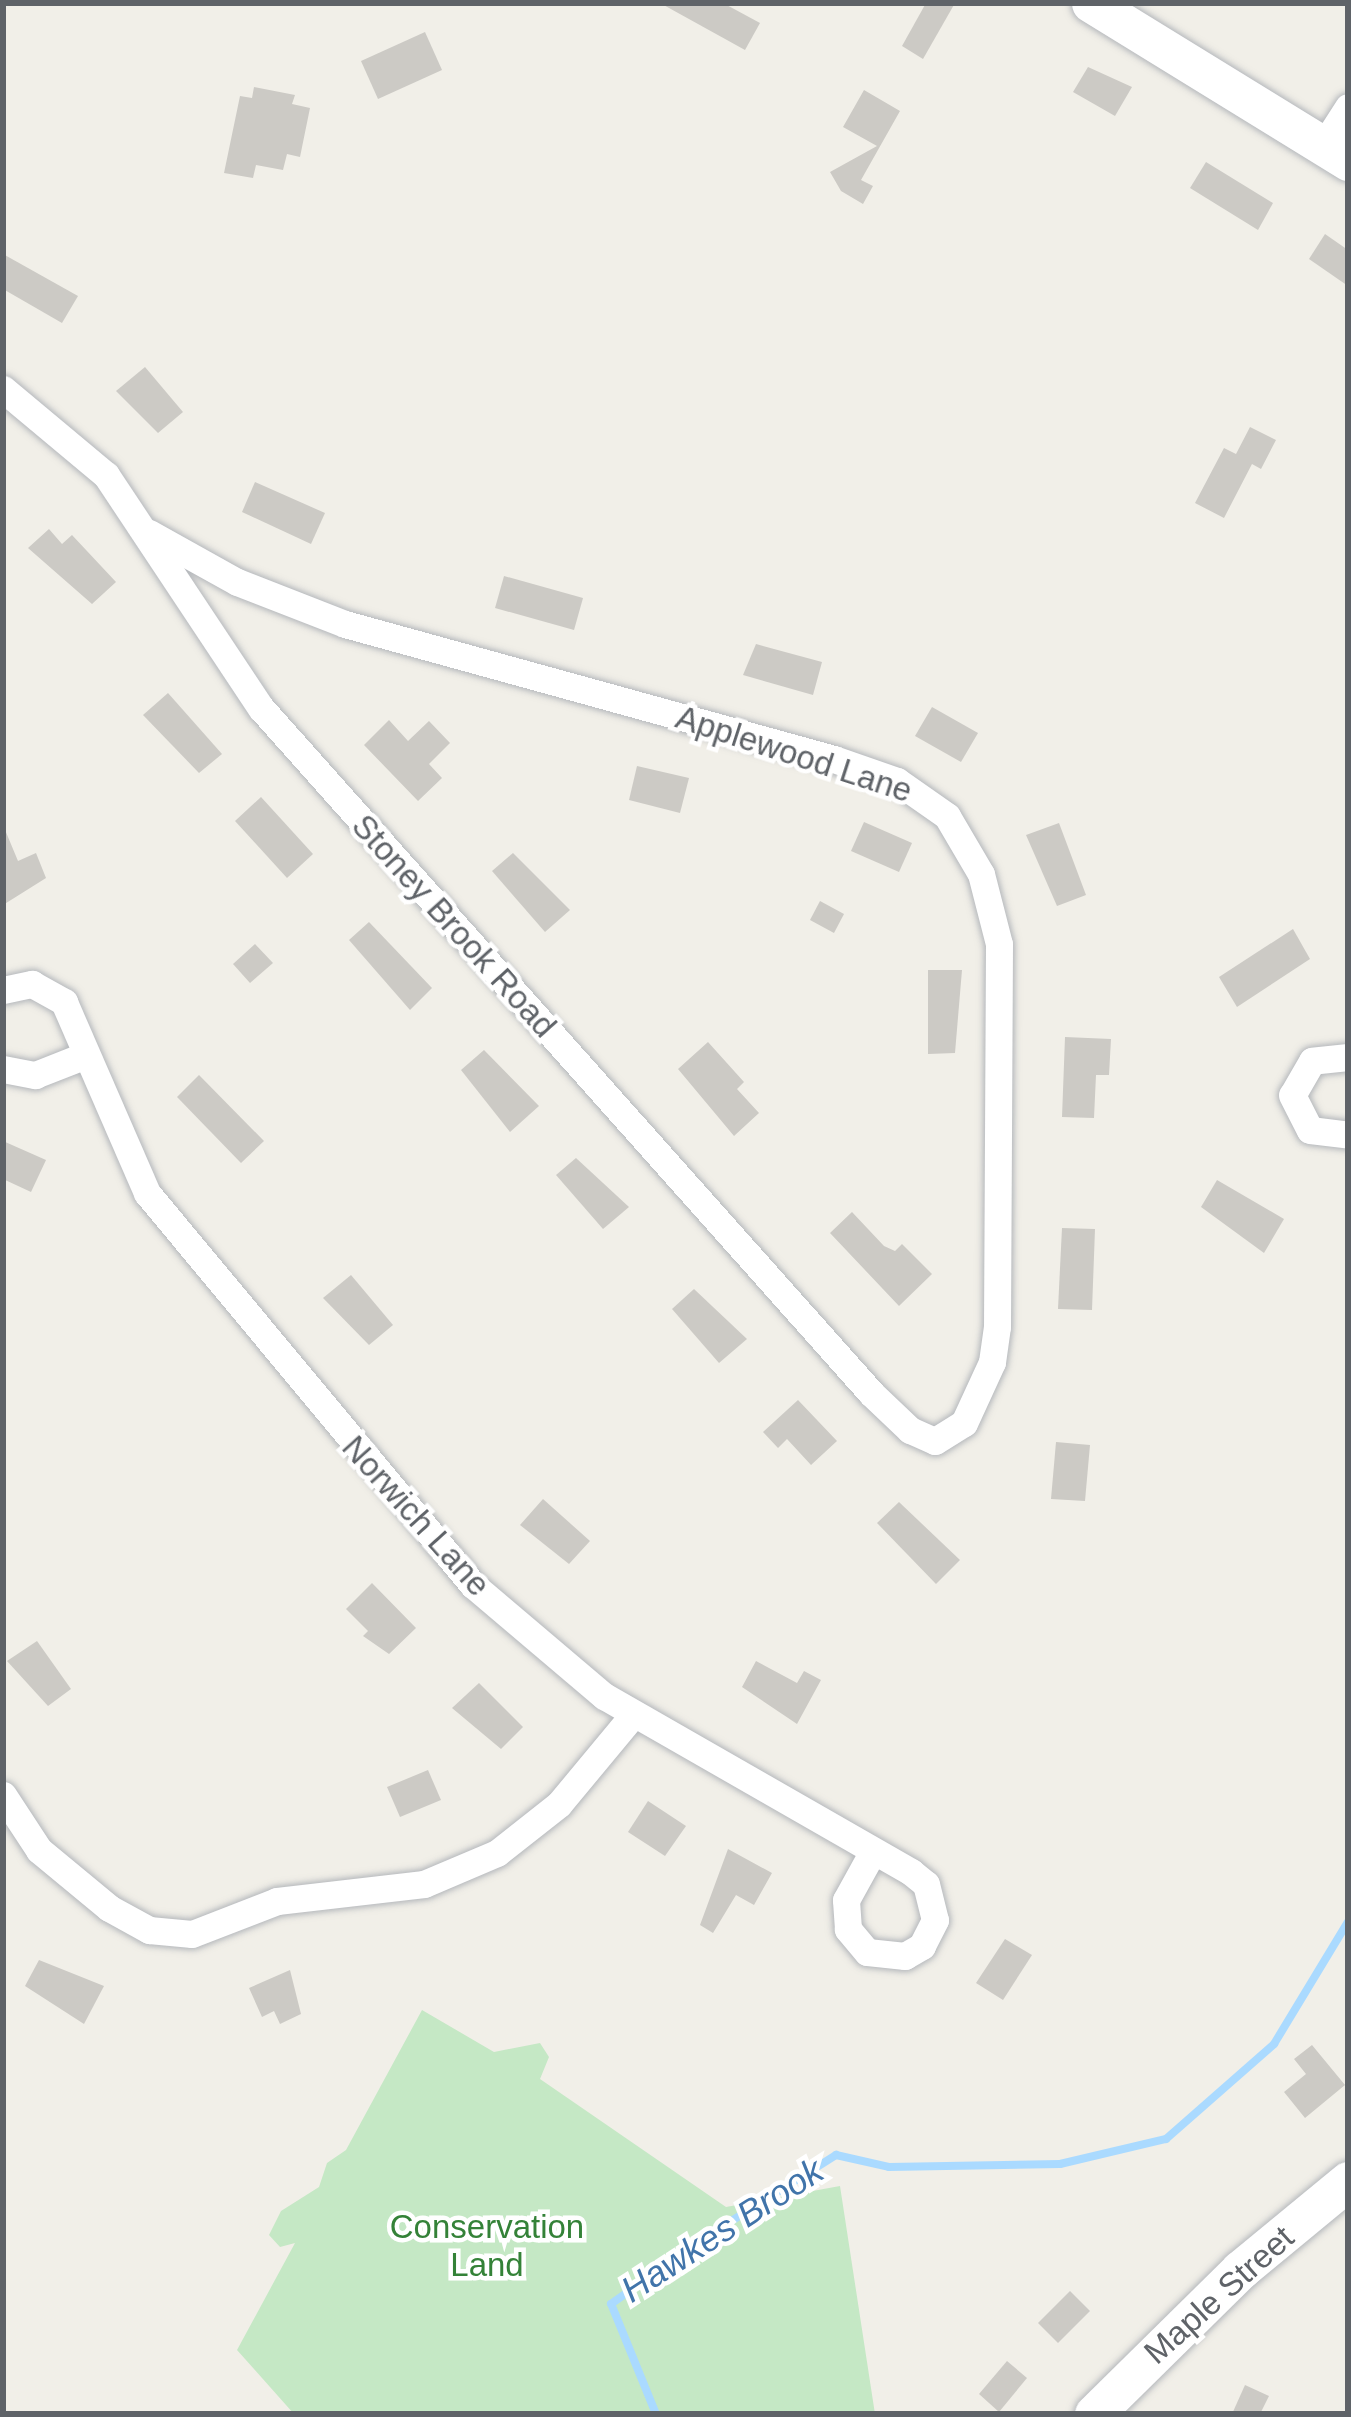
<!DOCTYPE html>
<style>
body{margin:0}
#map{position:relative;width:1351px;height:2417px;overflow:hidden;background:#f1efe8;font-family:Helvetica,sans-serif}
div>[style]{position:absolute}
[style*='--x']{left:calc(var(--x)*1px);top:calc(var(--y)*1px);width:calc(var(--w)*1px);rotate:calc(var(--a)*1deg)}
.green>*{inset:0;background:#c5e8c5}
.stream>*{height:8px;margin:-4px;padding:0 4px;transform-origin:4px;border-radius:4px;background:#aadaff}
.building>*{inset:0;background:#cccac5}
.roads{filter:drop-shadow(0 0 3px #b5b8bc) drop-shadow(0 0 3px #b5b8bc)}
.street>*{height:27px;margin:-13.5px;padding:0 13.5px;transform-origin:13.5px;border-radius:13.5px;background:#fff}
.secondary>*{height:39px;margin:-19.5px;padding:0 19.5px;transform-origin:19.5px;border-radius:19.5px;background:#fff}
span{translate:-50% -50%;white-space:nowrap;text-align:center;line-height:1.15;-webkit-text-stroke:9px #fff;paint-order:stroke}
.street-label{font-size:33px;color:#5f6368}
.park-label{font-size:33px;color:#348238}
.water-label{font-size:36px;color:#4174aa;font-style:italic}
.frame{position:absolute;inset:0;border:6px solid #5f6368;pointer-events:none}
</style>
<div id="map">
<div class="green">
<div style="clip-path:polygon(422px 2010px,494px 2052px,540px 2043px,549px 2057px,540px 2079px,726px 2207px,840px 2186px,875px 2414px,294px 2414px,237px 2350px,295px 2243px,280px 2247px,269px 2235px,281px 2211px,319px 2187px,327px 2163px,346px 2150px)"></div>
</div>
<div class="stream">
<div style="--x:656;--y:2414;--w:119;--a:-112.2"></div>
<div style="--x:611;--y:2304;--w:103;--a:-35.5"></div>
<div style="--x:695;--y:2244;--w:167;--a:-32.3"></div>
<div style="--x:836;--y:2155;--w:54;--a:12.8"></div>
<div style="--x:889;--y:2167;--w:171;--a:-1"></div>
<div style="--x:1060;--y:2164;--w:109;--a:-13.3"></div>
<div style="--x:1166;--y:2139;--w:144;--a:-41.3"></div>
<div style="--x:1274;--y:2044;--w:143;--a:-58.8"></div>
</div>
<div class="building">
<div style="clip-path:polygon(660px 3px,723px 3px,760px 23px,745px 50px)"></div>
<div style="clip-path:polygon(926px 3px,955px 3px,923px 59px,902px 46px)"></div>
<div style="clip-path:polygon(425px 32px,442px 70px,378px 99px,361px 61px)"></div>
<div style="clip-path:polygon(1088px 67px,1132px 87px,1115px 116px,1073px 92px)"></div>
<div style="clip-path:polygon(254px 87px,295px 95px,292px 104px,310px 108px,300px 157px,287px 154px,283px 170px,256px 165px,253px 178px,224px 173px,240px 96px,252px 98px)"></div>
<div style="clip-path:polygon(864px 90px,900px 111px,861px 180px,873px 186px,863px 204px,841px 191px,830px 172px,877px 146px,843px 127px)"></div>
<div style="clip-path:polygon(1206px 162px,1273px 203px,1258px 230px,1190px 188px)"></div>
<div style="clip-path:polygon(1325px 234px,1348px 250px,1348px 286px,1309px 259px)"></div>
<div style="clip-path:polygon(3px 254px,78px 296px,62px 323px,3px 289px)"></div>
<div style="clip-path:polygon(145px 367px,183px 412px,158px 433px,116px 391px)"></div>
<div style="clip-path:polygon(1250px 427px,1276px 440px,1261px 469px,1252px 464px,1224px 518px,1195px 503px,1224px 448px,1236px 454px)"></div>
<div style="clip-path:polygon(255px 482px,325px 513px,311px 544px,242px 512px)"></div>
<div style="clip-path:polygon(49px 529px,62px 544px,72px 535px,116px 582px,92px 604px,28px 548px)"></div>
<div style="clip-path:polygon(504px 576px,583px 598px,574px 630px,495px 608px)"></div>
<div style="clip-path:polygon(756px 644px,822px 662px,813px 695px,743px 675px)"></div>
<div style="clip-path:polygon(168px 693px,222px 754px,199px 773px,143px 715px)"></div>
<div style="clip-path:polygon(932px 707px,978px 733px,961px 762px,915px 736px)"></div>
<div style="clip-path:polygon(389px 720px,408px 741px,429px 721px,450px 743px,429px 764px,442px 778px,418px 801px,364px 745px)"></div>
<div style="clip-path:polygon(637px 766px,689px 778px,680px 813px,629px 800px)"></div>
<div style="clip-path:polygon(261px 797px,313px 854px,287px 878px,235px 821px)"></div>
<div style="clip-path:polygon(864px 822px,912px 843px,899px 872px,851px 851px)"></div>
<div style="clip-path:polygon(1059px 823px,1086px 895px,1057px 906px,1026px 835px)"></div>
<div style="clip-path:polygon(3px 825px,18px 861px,36px 853px,46px 878px,3px 905px)"></div>
<div style="clip-path:polygon(513px 853px,570px 910px,545px 932px,492px 871px)"></div>
<div style="clip-path:polygon(820px 901px,844px 914px,834px 933px,810px 920px)"></div>
<div style="clip-path:polygon(369px 922px,432px 988px,410px 1010px,349px 940px)"></div>
<div style="clip-path:polygon(1293px 929px,1310px 959px,1237px 1007px,1219px 977px)"></div>
<div style="clip-path:polygon(255px 944px,273px 963px,250px 983px,233px 964px)"></div>
<div style="clip-path:polygon(928px 970px,962px 970px,955px 1053px,928px 1054px)"></div>
<div style="clip-path:polygon(1065px 1037px,1111px 1039px,1109px 1075px,1096px 1075px,1094px 1118px,1062px 1117px)"></div>
<div style="clip-path:polygon(708px 1042px,744px 1082px,737px 1089px,759px 1113px,734px 1136px,678px 1069px)"></div>
<div style="clip-path:polygon(484px 1050px,539px 1106px,510px 1132px,461px 1070px)"></div>
<div style="clip-path:polygon(199px 1075px,264px 1141px,241px 1163px,177px 1097px)"></div>
<div style="clip-path:polygon(3px 1141px,46px 1160px,31px 1192px,3px 1179px)"></div>
<div style="clip-path:polygon(576px 1158px,629px 1207px,603px 1229px,556px 1175px)"></div>
<div style="clip-path:polygon(1217px 1180px,1284px 1219px,1264px 1253px,1201px 1207px)"></div>
<div style="clip-path:polygon(852px 1212px,884px 1246px,895px 1251px,902px 1244px,932px 1274px,899px 1306px,830px 1233px)"></div>
<div style="clip-path:polygon(1062px 1228px,1095px 1229px,1092px 1310px,1058px 1309px)"></div>
<div style="clip-path:polygon(351px 1275px,393px 1325px,369px 1345px,323px 1298px)"></div>
<div style="clip-path:polygon(694px 1289px,747px 1339px,719px 1363px,672px 1309px)"></div>
<div style="clip-path:polygon(798px 1400px,837px 1441px,811px 1465px,787px 1439px,778px 1448px,763px 1432px)"></div>
<div style="clip-path:polygon(1056px 1442px,1090px 1445px,1085px 1501px,1051px 1499px)"></div>
<div style="clip-path:polygon(543px 1499px,590px 1541px,569px 1564px,520px 1525px)"></div>
<div style="clip-path:polygon(899px 1502px,960px 1560px,936px 1584px,877px 1523px)"></div>
<div style="clip-path:polygon(372px 1583px,416px 1628px,389px 1654px,363px 1636px,368px 1631px,346px 1609px)"></div>
<div style="clip-path:polygon(37px 1641px,71px 1689px,48px 1706px,7px 1661px)"></div>
<div style="clip-path:polygon(756px 1661px,797px 1683px,804px 1671px,821px 1680px,797px 1724px,742px 1687px)"></div>
<div style="clip-path:polygon(479px 1683px,523px 1727px,501px 1749px,452px 1708px)"></div>
<div style="clip-path:polygon(428px 1770px,441px 1800px,400px 1817px,387px 1787px)"></div>
<div style="clip-path:polygon(648px 1801px,686px 1826px,665px 1856px,628px 1832px)"></div>
<div style="clip-path:polygon(728px 1849px,772px 1873px,754px 1905px,736px 1895px,713px 1933px,700px 1925px)"></div>
<div style="clip-path:polygon(1005px 1939px,1032px 1955px,1003px 2000px,976px 1983px)"></div>
<div style="clip-path:polygon(39px 1960px,104px 1986px,84px 2024px,25px 1986px)"></div>
<div style="clip-path:polygon(290px 1970px,301px 2014px,280px 2024px,274px 2011px,262px 2017px,249px 1988px)"></div>
<div style="clip-path:polygon(1312px 2045px,1345px 2085px,1305px 2118px,1284px 2092px,1306px 2074px,1294px 2059px)"></div>
<div style="clip-path:polygon(1070px 2291px,1090px 2311px,1058px 2343px,1038px 2323px)"></div>
<div style="clip-path:polygon(1007px 2361px,1027px 2378px,999px 2412px,979px 2394px)"></div>
<div style="clip-path:polygon(1245px 2385px,1269px 2396px,1260px 2414px,1232px 2414px)"></div>
</div>
<div class="roads">
<div class="street">
<div style="--x:1323;--y:146;--w:46;--a:-57.3"></div>
<div style="--x:3;--y:389;--w:134;--a:39.9"></div>
<div style="--x:106;--y:475;--w:280;--a:56.4"></div>
<div style="--x:261;--y:708;--w:917;--a:48.31"></div>
<div style="--x:871;--y:1393;--w:54;--a:43.5"></div>
<div style="--x:910;--y:1430;--w:27;--a:24"></div>
<div style="--x:935;--y:1441;--w:34;--a:-32"></div>
<div style="--x:964;--y:1423;--w:67;--a:-65.3"></div>
<div style="--x:992;--y:1362;--w:35;--a:-82"></div>
<div style="--x:997;--y:1327;--w:383;--a:-89.7"></div>
<div style="--x:999;--y:944;--w:72;--a:-104.4"></div>
<div style="--x:981;--y:874;--w:67;--a:-120.4"></div>
<div style="--x:947;--y:816;--w:61;--a:-145"></div>
<div style="--x:897;--y:781;--w:67;--a:-160.8"></div>
<div style="--x:834;--y:759;--w:507;--a:-164.57"></div>
<div style="--x:345;--y:624;--w:116;--a:-158.7"></div>
<div style="--x:237;--y:582;--w:101;--a:-150.9"></div>
<div style="--x:3;--y:990;--w:30;--a:-12"></div>
<div style="--x:32;--y:984;--w:37;--a:29"></div>
<div style="--x:64;--y:1002;--w:208;--a:66.5"></div>
<div style="--x:147;--y:1193;--w:510;--a:50.25"></div>
<div style="--x:473;--y:1585;--w:172;--a:40.3"></div>
<div style="--x:604;--y:1696;--w:354;--a:29.8"></div>
<div style="--x:911;--y:1872;--w:19;--a:39"></div>
<div style="--x:926;--y:1884;--w:37;--a:76"></div>
<div style="--x:935;--y:1920;--w:29;--a:117"></div>
<div style="--x:922;--y:1946;--w:20;--a:150"></div>
<div style="--x:905;--y:1956;--w:38;--a:-174"></div>
<div style="--x:867;--y:1952;--w:30;--a:-130"></div>
<div style="--x:848;--y:1929;--w:29;--a:-94"></div>
<div style="--x:846;--y:1900;--w:56;--a:-61.1"></div>
<div style="--x:1348;--y:1057;--w:36;--a:174"></div>
<div style="--x:1312;--y:1061;--w:39;--a:120"></div>
<div style="--x:1292;--y:1095;--w:39;--a:63"></div>
<div style="--x:1310;--y:1130;--w:38;--a:7"></div>
<div style="--x:3;--y:1069;--w:33;--a:11"></div>
<div style="--x:35;--y:1075;--w:55;--a:-21.4"></div>
<div style="--x:3;--y:1795;--w:66;--a:56.8"></div>
<div style="--x:39;--y:1850;--w:91;--a:39.6"></div>
<div style="--x:109;--y:1908;--w:46;--a:28.8"></div>
<div style="--x:149;--y:1930;--w:43;--a:5.3"></div>
<div style="--x:192;--y:1934;--w:91;--a:-21.2"></div>
<div style="--x:277;--y:1901;--w:148;--a:-6.6"></div>
<div style="--x:424;--y:1884;--w:79;--a:-23"></div>
<div style="--x:497;--y:1853;--w:79;--a:-38.3"></div>
<div style="--x:559;--y:1804;--w:116;--a:-50.3"></div>
</div>
<div class="secondary">
<div style="--x:1091;--y:3;--w:302;--a:31.6"></div>
<div style="--x:1094;--y:2414;--w:205;--a:-44.6"></div>
<div style="--x:1240;--y:2270;--w:140;--a:-39.5"></div>
</div>
</div>
<div class="street-label">
<span style="left:794px;top:754px;rotate:18deg">Applewood Lane</span>
<span style="left:454px;top:926px;rotate:48deg">Stoney Brook Road</span>
<span style="left:416px;top:1516px;rotate:48deg">Norwich Lane</span>
<span style="left:1219px;top:2295px;rotate:-42deg">Maple Street</span>
</div>
<div class="park-label">
<span style="left:487px;top:2246px">Conservation<br>Land</span>
</div>
<div class="water-label">
<span style="left:722px;top:2230px;rotate:-33deg">Hawkes Brook</span>
</div>
<div class="frame"></div>
</div>
